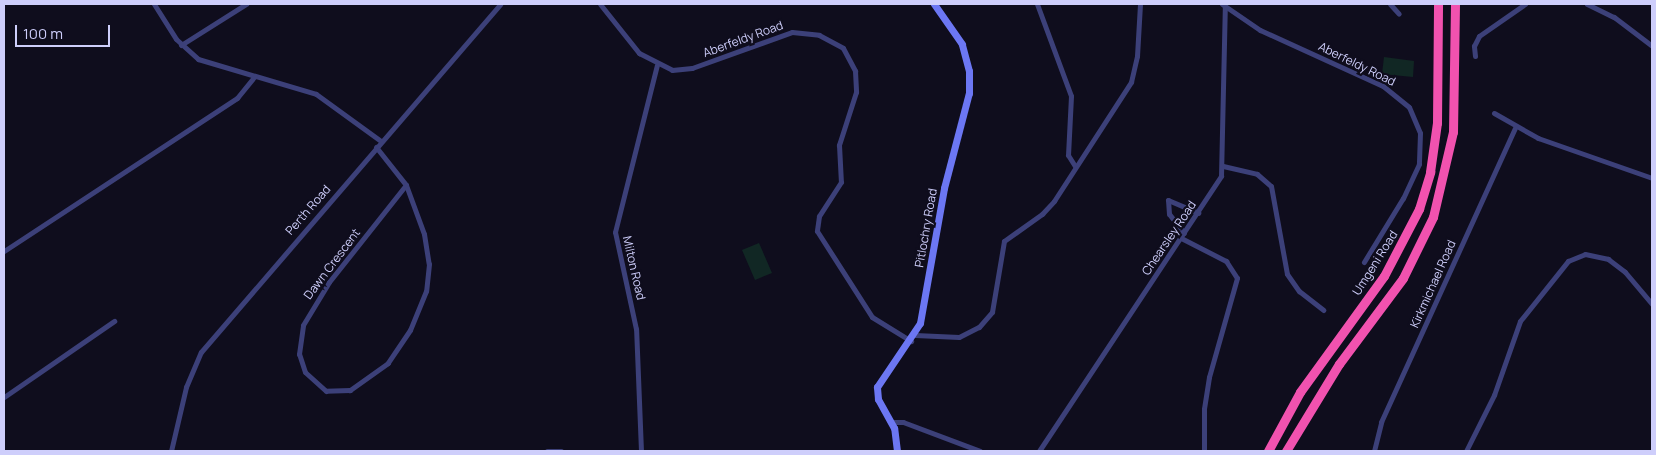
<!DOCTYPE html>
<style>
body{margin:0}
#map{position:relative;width:1656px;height:455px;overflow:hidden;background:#0f0d1d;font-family:Manrope,sans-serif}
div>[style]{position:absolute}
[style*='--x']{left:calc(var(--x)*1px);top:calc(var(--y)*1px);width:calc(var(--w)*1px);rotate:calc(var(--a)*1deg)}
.green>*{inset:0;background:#112724}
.street>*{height:5px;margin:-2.5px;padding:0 2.5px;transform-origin:2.5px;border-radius:2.5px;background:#3c4079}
.secondary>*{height:7px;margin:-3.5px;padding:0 3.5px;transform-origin:3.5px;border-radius:3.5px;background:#6c77f3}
.highway>*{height:9px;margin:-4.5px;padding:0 4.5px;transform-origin:4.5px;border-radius:4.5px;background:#f152af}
span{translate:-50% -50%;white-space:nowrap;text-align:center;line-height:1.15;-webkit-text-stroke:4.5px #0f0d1d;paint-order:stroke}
.street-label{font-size:12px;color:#cecefb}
.frame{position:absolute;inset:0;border:5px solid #cecefb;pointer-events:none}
.scale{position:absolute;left:15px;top:25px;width:95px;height:22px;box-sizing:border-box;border:2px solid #cecefb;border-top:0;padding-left:6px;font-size:15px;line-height:18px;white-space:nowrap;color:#cecefb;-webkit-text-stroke:4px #0f0d1d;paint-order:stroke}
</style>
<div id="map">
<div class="green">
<div style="clip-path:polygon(1384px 57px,1414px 61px,1413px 77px,1382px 74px)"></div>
<div style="clip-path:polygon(759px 243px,772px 273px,755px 280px,742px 250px)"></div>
</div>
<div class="street">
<div style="--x:154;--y:4;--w:41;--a:57.8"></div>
<div style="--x:176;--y:39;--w:30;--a:42"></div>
<div style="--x:198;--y:59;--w:123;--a:16.5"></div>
<div style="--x:316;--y:94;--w:80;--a:35.9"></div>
<div style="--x:600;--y:4;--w:63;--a:51.5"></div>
<div style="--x:639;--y:53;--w:37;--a:27"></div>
<div style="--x:672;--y:70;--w:20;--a:-6"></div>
<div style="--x:692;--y:68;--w:106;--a:-19.8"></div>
<div style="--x:792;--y:32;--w:27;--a:6"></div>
<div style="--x:819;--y:35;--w:27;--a:28"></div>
<div style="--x:843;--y:48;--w:26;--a:62"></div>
<div style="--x:855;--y:71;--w:21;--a:87"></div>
<div style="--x:856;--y:92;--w:56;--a:107.8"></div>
<div style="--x:839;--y:145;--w:37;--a:87"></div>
<div style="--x:841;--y:182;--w:40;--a:122.9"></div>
<div style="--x:819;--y:216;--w:15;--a:98"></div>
<div style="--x:817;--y:231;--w:102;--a:57.4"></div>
<div style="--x:872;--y:317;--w:46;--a:31.6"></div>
<div style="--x:1037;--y:4;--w:98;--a:69.7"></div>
<div style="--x:1071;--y:96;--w:59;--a:92.9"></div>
<div style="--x:1068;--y:155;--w:13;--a:58"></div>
<div style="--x:1222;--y:4;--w:46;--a:34.4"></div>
<div style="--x:1260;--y:30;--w:135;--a:24.5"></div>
<div style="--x:1383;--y:86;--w:33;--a:39"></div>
<div style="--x:1409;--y:107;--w:28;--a:67"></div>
<div style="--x:1420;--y:133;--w:31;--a:92"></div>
<div style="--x:1419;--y:164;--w:38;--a:115"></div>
<div style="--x:1403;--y:198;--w:75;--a:121.4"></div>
<div style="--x:1390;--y:4;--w:13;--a:48"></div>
<div style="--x:1587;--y:4;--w:30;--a:26"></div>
<div style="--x:1614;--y:17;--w:48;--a:37.3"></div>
<div style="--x:181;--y:45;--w:77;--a:-32.2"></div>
<div style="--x:1475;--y:56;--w:10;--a:-96"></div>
<div style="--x:1474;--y:46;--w:11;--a:-63"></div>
<div style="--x:1479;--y:36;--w:56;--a:-34.8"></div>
<div style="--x:1494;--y:113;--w:51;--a:29.6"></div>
<div style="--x:1538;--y:138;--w:121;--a:19.3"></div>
<div style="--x:376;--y:147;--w:48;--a:51.7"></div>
<div style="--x:406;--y:185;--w:52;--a:69.8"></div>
<div style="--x:424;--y:234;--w:30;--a:81"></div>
<div style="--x:429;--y:264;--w:27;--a:96"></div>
<div style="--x:426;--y:291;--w:42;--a:112.3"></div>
<div style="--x:410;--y:330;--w:40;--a:124"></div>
<div style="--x:388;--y:363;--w:47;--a:144.6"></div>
<div style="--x:350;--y:390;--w:24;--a:178"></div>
<div style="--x:326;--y:391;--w:28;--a:-138"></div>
<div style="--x:305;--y:372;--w:19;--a:-108"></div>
<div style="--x:299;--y:354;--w:29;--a:-82"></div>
<div style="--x:303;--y:325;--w:50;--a:-58.8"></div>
<div style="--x:329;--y:282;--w:124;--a:-51.6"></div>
<div style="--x:1223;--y:166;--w:35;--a:13"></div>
<div style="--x:1257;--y:174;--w:18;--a:41"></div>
<div style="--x:1271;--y:186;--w:89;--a:79.7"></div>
<div style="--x:1287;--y:274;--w:21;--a:55"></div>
<div style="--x:1299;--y:291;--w:31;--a:38"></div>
<div style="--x:1184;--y:233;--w:24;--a:-128"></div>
<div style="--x:1169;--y:214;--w:14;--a:-94"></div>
<div style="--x:1168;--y:200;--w:33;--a:23"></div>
<div style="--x:1181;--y:238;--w:51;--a:27.1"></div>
<div style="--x:1226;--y:261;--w:20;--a:57"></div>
<div style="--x:1237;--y:278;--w:103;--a:105.8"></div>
<div style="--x:1209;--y:377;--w:32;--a:99"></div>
<div style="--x:1204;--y:409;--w:42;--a:90"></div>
<div style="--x:4;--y:251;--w:279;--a:-33.3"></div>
<div style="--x:237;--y:98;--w:28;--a:-51"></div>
<div style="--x:915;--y:335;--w:44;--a:2.6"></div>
<div style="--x:959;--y:337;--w:22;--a:-27"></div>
<div style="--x:979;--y:327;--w:20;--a:-49"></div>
<div style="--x:992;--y:312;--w:72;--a:-80.4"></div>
<div style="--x:1004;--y:241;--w:47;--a:-35.4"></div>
<div style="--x:1042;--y:214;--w:18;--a:-47"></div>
<div style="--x:1054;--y:201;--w:142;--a:-57.1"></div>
<div style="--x:1131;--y:82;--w:27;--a:-77"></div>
<div style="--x:1137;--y:56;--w:52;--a:-86.7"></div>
<div style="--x:4;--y:397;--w:134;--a:-34.6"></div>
<div style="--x:891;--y:422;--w:12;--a:0"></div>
<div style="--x:903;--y:422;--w:82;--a:20.6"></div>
<div style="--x:171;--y:451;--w:66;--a:-76.8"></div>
<div style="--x:186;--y:387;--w:38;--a:-67"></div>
<div style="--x:201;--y:352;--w:459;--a:-49.3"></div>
<div style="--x:547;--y:451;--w:14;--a:0"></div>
<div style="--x:641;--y:451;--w:122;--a:-92.3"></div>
<div style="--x:636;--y:329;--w:99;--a:-102.2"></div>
<div style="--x:615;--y:232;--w:172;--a:-75.9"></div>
<div style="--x:1039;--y:451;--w:330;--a:-56.5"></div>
<div style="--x:1221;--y:176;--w:170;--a:-88.7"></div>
<div style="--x:1374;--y:451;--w:30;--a:-76"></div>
<div style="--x:1381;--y:422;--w:323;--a:-65.5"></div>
<div style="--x:1466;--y:451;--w:63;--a:-63.4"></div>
<div style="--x:1494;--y:395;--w:78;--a:-70.6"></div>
<div style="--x:1520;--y:321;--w:77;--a:-51.3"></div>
<div style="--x:1568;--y:261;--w:18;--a:-22"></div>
<div style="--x:1585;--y:254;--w:24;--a:12"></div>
<div style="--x:1608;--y:259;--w:21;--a:37"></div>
<div style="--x:1625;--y:272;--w:42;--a:49.8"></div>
</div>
<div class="secondary">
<div style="--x:897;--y:451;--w:23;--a:-97"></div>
<div style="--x:894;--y:428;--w:33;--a:-119"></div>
<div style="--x:878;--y:399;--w:12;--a:-95"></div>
<div style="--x:877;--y:387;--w:77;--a:-56.1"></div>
<div style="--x:920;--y:323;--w:137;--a:-79.9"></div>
<div style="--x:944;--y:188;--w:98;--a:-75.3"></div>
<div style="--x:969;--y:93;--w:22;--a:-90"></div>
<div style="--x:969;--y:71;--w:28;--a:-105"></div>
<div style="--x:962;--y:44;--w:49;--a:-125"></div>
</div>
<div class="highway">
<div style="--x:1268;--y:451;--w:67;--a:-61.5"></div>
<div style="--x:1300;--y:392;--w:143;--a:-54.1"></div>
<div style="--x:1384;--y:276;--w:76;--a:-62.4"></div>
<div style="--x:1419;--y:209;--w:39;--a:-73"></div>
<div style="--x:1430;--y:172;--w:49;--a:-81.9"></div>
<div style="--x:1437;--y:123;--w:119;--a:-89.5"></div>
<div style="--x:1286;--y:451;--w:102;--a:-58.7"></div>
<div style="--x:1339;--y:364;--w:107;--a:-53.3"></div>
<div style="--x:1403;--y:278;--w:68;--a:-63.8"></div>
<div style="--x:1433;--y:217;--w:87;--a:-76.8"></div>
<div style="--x:1453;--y:132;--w:128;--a:-89.1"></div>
</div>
<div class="street-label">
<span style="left:743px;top:39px;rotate:-20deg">Aberfeldy Road</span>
<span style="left:1357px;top:64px;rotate:26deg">Aberfeldy Road</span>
<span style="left:308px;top:210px;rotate:-49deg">Perth Road</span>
<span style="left:926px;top:228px;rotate:-80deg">Pitlochry Road</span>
<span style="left:1169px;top:238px;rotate:-56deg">Chearsley Road</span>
<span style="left:1375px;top:263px;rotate:-58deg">Umgeni Road</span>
<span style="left:332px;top:264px;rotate:-53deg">Dawn Crescent</span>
<span style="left:634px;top:268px;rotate:77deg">Milton Road</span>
<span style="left:1433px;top:284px;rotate:-66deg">Kirkmichael Road</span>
</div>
<div class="frame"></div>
<div class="scale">100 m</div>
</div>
